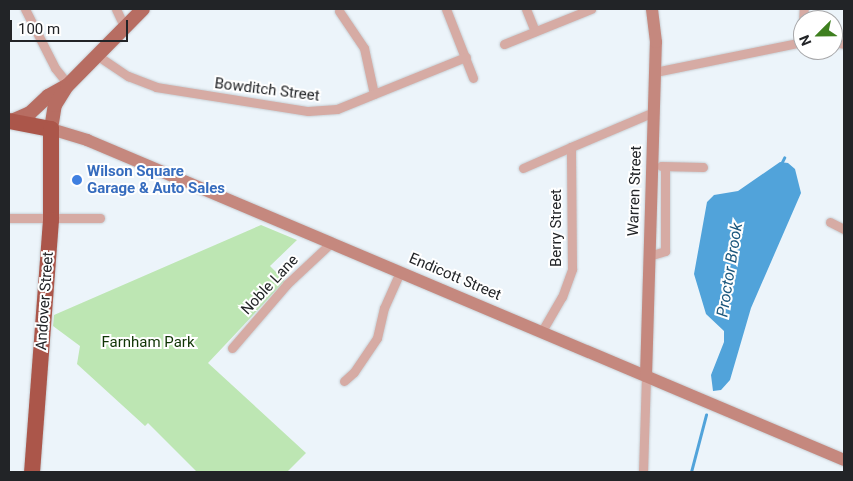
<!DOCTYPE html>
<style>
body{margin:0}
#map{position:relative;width:853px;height:481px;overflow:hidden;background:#ecf4fa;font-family:Roboto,sans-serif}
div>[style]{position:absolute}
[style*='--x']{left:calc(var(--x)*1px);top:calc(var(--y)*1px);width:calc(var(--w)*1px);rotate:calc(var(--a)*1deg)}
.green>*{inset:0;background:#bde6b3}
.water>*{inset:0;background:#51a3da}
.stream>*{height:2.5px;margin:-1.25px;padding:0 1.25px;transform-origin:1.25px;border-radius:1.25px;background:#51a3da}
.roads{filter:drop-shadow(0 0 1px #c8cfd4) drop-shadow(0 0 1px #c8cfd4)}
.street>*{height:9px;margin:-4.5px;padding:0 4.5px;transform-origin:4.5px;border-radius:4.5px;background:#d6aba4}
.secondary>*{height:12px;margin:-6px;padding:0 6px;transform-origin:6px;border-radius:6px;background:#c5887e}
.primary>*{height:14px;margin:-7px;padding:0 7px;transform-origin:7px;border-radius:7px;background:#b76d62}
.highway>*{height:16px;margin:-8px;padding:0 8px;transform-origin:8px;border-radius:8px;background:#ab564a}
.dots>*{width:14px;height:14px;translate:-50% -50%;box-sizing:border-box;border:2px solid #fff;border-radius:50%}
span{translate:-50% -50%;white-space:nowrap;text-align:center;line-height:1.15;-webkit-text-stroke:4px #fff;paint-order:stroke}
.street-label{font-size:15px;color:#222427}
.shop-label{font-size:15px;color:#366cbe;font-weight:700}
.left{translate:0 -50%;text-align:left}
.park-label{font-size:15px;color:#103505}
.water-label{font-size:16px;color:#1b577d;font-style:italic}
.frame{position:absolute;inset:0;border:10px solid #222427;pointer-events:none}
.north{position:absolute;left:793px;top:10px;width:50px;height:50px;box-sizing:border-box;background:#fff;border:1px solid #a7a7a9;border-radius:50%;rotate:247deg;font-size:14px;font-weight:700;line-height:20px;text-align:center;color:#222427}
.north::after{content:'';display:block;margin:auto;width:18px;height:22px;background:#3e7f1f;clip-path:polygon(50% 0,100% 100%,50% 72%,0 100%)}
.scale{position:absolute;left:10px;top:20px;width:118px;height:22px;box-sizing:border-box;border:2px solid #222427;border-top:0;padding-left:6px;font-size:15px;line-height:18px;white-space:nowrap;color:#222427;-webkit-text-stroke:4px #fff;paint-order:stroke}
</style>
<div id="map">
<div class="green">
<div style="clip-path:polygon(261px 225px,297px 240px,270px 266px,285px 281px,208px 363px,306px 453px,287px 472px,197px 472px,148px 423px,145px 426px,77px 364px,80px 346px,53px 326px,54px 315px)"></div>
</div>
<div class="water">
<div style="clip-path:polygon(780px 162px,788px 163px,795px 169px,801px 193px,751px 308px,730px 380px,721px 390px,713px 391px,711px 375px,724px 342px,724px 331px,706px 314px,694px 274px,707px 202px,714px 195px,738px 191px)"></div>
</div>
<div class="stream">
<div style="--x:781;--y:164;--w:7;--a:-63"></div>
<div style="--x:691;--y:472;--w:59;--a:-75.3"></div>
</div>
<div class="roads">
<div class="street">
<div style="--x:25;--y:9;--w:66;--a:63"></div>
<div style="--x:55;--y:68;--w:21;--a:51"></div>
<div style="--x:116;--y:9;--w:19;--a:65"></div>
<div style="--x:446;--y:9;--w:74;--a:68.6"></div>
<div style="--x:526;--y:9;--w:24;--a:68"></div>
<div style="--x:339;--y:11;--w:45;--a:56"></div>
<div style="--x:364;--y:48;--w:47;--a:77.7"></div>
<div style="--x:802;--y:42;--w:33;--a:-87"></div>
<div style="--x:833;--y:42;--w:11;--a:10"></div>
<div style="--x:504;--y:44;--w:94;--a:-21.9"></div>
<div style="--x:95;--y:54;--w:40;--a:34"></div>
<div style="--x:128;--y:76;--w:30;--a:21"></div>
<div style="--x:156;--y:87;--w:154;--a:9"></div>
<div style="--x:308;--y:111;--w:29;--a:-4"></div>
<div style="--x:337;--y:109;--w:139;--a:-22"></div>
<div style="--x:655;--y:72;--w:151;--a:-11.5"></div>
<div style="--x:661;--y:166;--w:42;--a:1.4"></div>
<div style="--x:523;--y:168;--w:52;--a:-23.6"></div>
<div style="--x:9;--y:218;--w:91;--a:0"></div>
<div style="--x:830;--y:222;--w:16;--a:27"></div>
<div style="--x:649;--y:256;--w:17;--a:-17"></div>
<div style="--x:665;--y:251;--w:84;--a:-90"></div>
<div style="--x:542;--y:331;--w:39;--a:-60"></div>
<div style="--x:562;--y:297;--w:30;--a:-70"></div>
<div style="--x:572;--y:269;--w:122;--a:-90.5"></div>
<div style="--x:571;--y:147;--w:90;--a:-22.9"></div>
<div style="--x:232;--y:348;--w:84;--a:-49.3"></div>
<div style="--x:287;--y:284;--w:60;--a:-43"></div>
<div style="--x:344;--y:381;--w:13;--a:-42"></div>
<div style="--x:354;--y:372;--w:41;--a:-55.9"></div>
<div style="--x:377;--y:338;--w:31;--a:-77"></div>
<div style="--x:384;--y:308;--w:39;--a:-66"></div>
<div style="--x:643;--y:472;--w:96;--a:-88.2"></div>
</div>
<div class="secondary">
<div style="--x:51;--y:129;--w:38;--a:17"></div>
<div style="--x:87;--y:140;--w:822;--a:22.91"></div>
<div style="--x:646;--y:376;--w:334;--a:-88.3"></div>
<div style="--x:656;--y:42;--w:33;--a:-97"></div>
</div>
<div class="primary">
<div style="--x:12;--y:121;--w:20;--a:-24"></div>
<div style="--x:30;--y:113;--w:25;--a:-43"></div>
<div style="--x:48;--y:96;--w:21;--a:-29"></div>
<div style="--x:51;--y:129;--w:24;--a:-81"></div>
<div style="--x:55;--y:105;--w:22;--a:-58"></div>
<div style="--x:67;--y:86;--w:108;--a:-45.4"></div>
</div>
<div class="highway">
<div style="--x:9;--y:121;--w:43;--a:10.8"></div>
<div style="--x:51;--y:129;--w:91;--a:90"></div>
<div style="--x:51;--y:220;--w:253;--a:94.3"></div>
</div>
</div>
<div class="dots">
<div style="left:77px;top:180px;background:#3f7fe0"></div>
</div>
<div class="street-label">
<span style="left:267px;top:90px;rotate:7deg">Bowditch Street</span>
<span style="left:635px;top:191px;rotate:-88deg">Warren Street</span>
<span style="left:557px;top:228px;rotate:-90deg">Berry Street</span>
<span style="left:455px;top:277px;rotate:23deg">Endicott Street</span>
<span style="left:270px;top:285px;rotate:-47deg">Noble Lane</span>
<span style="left:45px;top:301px;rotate:-86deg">Andover Street</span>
</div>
<div class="shop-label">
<span class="left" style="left:87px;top:180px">Wilson Square<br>Garage &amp; Auto Sales</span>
</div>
<div class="park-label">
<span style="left:148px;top:343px">Farnham Park</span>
</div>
<div class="water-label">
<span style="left:730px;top:270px;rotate:-81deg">Proctor Brook</span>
</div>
<div class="frame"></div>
<div class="north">N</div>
<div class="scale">100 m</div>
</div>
